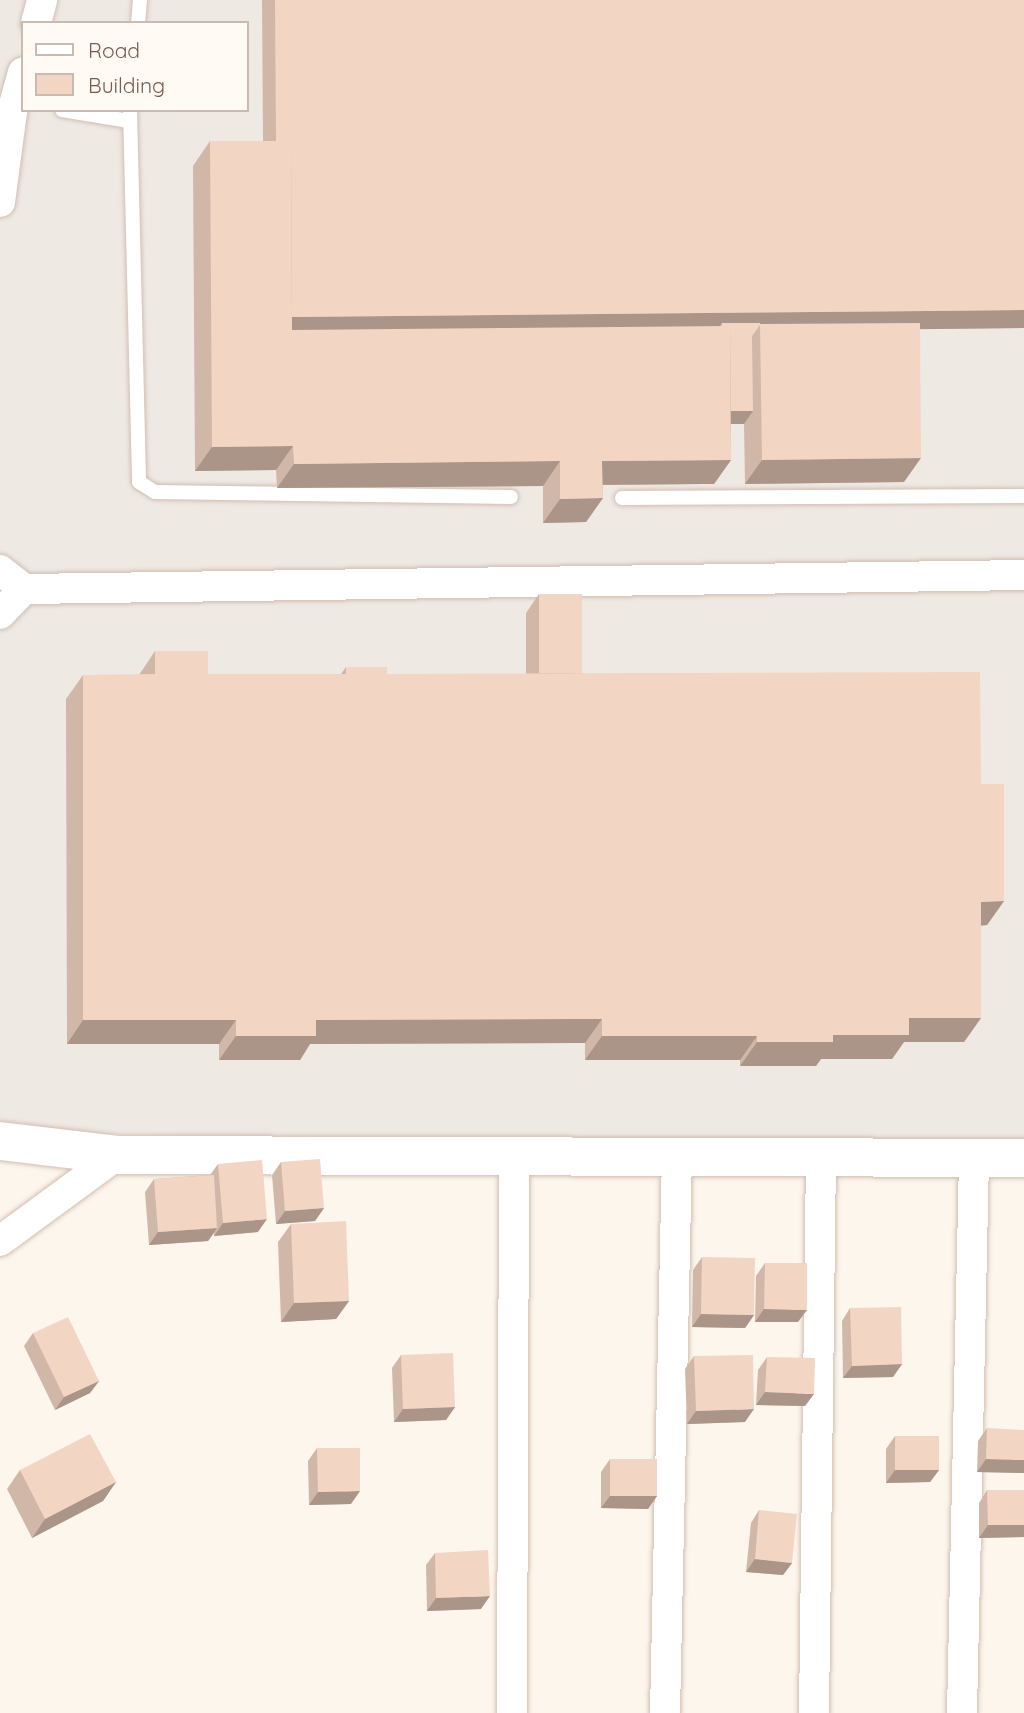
<!DOCTYPE html>
<style>
body{margin:0}
#map{position:relative;width:1024px;height:1713px;overflow:hidden;background:#fdf6ec;font-family:Quicksand,sans-serif}
div>[style]{position:absolute}
[style*='--x']{left:calc(var(--x)*1px);top:calc(var(--y)*1px);width:calc(var(--w)*1px);rotate:calc(var(--a)*1deg)}
.industrial>*{inset:0;background:#efe9e4}
.roads{filter:drop-shadow(0 0 2px #d1beb0) drop-shadow(0 0 2px #d1beb0)}
.lane>*{height:14px;margin:-7px;padding:0 7px;transform-origin:7px;border-radius:7px;background:#fff}
.street>*{height:30px;margin:-15px;padding:0 15px;transform-origin:15px;border-radius:15px;background:#fff}
.secondary>*{height:38px;margin:-19px;padding:0 19px;transform-origin:19px;border-radius:19px;background:#fff}
.wall>*{inset:0;background:#d1b7a8}
.shaded-wall>*{inset:0;background:#aa9588}
.building>*{inset:0;background:#f3d5c3}
span{translate:-50% -50%;white-space:nowrap;text-align:center;line-height:1.15;-webkit-text-stroke:6px #fffaf3;paint-order:stroke}
.legend{position:absolute;left:21px;top:21px;width:228px;height:91px;box-sizing:border-box;background:#fffaf3;border:2px solid #cabbb1;margin:0;padding:9px 12px;list-style:none;font-size:21px;color:#7a5c4d}
.legend li{display:flex;align-items:center;gap:14px;height:35px}
.legend b{width:35px;border:2px solid #cabbb1}
</style>
<div id="map">
<div class="industrial">
<div style="clip-path:polygon(evenodd,0 0,1024px 0,1024px 1145px,0 1133px,0 0,23px 23px,247px 23px,247px 110px,23px 110px,23px 23px)"></div>
</div>
<div class="roads">
<div class="lane">
<div style="--x:138;--y:23;--w:23;--a:-85"></div>
<div style="--x:62;--y:110;--w:68;--a:9.3"></div>
<div style="--x:130;--y:110;--w:372;--a:88.6"></div>
<div style="--x:139;--y:482;--w:19;--a:32"></div>
<div style="--x:155;--y:492;--w:356;--a:0.8"></div>
<div style="--x:622;--y:498;--w:402;--a:-0.3"></div>
</div>
<div class="street">
<div style="--x:36;--y:23;--w:24;--a:-75"></div>
<div style="--x:0;--y:202;--w:91;--a:-82.4"></div>
<div style="--x:12;--y:112;--w:41;--a:-74.6"></div>
<div style="--x:0;--y:570;--w:31;--a:38"></div>
<div style="--x:24;--y:589;--w:1000;--a:-0.8"></div>
<div style="--x:0;--y:614;--w:35;--a:-46"></div>
<div style="--x:0;--y:1241;--w:145;--a:-36.3"></div>
<div style="--x:512;--y:1713;--w:557;--a:-89.79"></div>
<div style="--x:665;--y:1713;--w:557;--a:-88.77"></div>
<div style="--x:814;--y:1713;--w:556;--a:-89.28"></div>
<div style="--x:962;--y:1713;--w:554;--a:-88.76"></div>
</div>
<div class="secondary">
<div style="--x:0;--y:1141;--w:118;--a:6.8"></div>
<div style="--x:117;--y:1155;--w:907;--a:0.19"></div>
</div>
</div>
<div class="wall">
<div style="clip-path:polygon(262px 0,1024px 0,1024px 328px,920px 329px,904px 482px,745px 484px,744px 424px,731px 424px,731px 460px,714px 484px,603px 485px,603px 498px,586px 522px,543px 523px,543px 486px,277px 488px,276px 470px,195px 471px,193px 166px,210px 141px,263px 141px)"></div>
<div style="clip-path:polygon(539px 594px,582px 673px,981px 784px,1004px 901px,987px 925px,981px 926px,981px 1018px,964px 1042px,904px 1042px,892px 1059px,821px 1059px,816px 1066px,740px 1066px,740px 1060px,585px 1060px,585px 1043px,310px 1044px,300px 1060px,219px 1060px,219px 1044px,67px 1044px,66px 699px,83px 675px,139px 675px,155px 651px,208px 674px,341px 674px,346px 667px,387px 674px,526px 674px,526px 613px)"></div>
<div style="clip-path:polygon(281px 1162px,324px 1208px,315px 1221px,276px 1224px,272px 1175px)"></div>
<div style="clip-path:polygon(218px 1164px,258px 1232px,214px 1236px,214px 1233px,208px 1241px,149px 1245px,145px 1192px,154px 1179px,210px 1175px)"></div>
<div style="clip-path:polygon(291px 1224px,349px 1301px,336px 1319px,281px 1322px,278px 1242px)"></div>
<div style="clip-path:polygon(702px 1257px,754px 1315px,745px 1328px,692px 1327px,693px 1270px)"></div>
<div style="clip-path:polygon(765px 1263px,798px 1322px,755px 1322px,756px 1276px)"></div>
<div style="clip-path:polygon(850px 1308px,902px 1364px,893px 1377px,843px 1378px,842px 1321px)"></div>
<div style="clip-path:polygon(33px 1333px,99px 1381px,90px 1393px,55px 1410px,24px 1346px)"></div>
<div style="clip-path:polygon(401px 1355px,455px 1407px,446px 1420px,394px 1422px,392px 1368px)"></div>
<div style="clip-path:polygon(694px 1356px,745px 1422px,687px 1424px,685px 1369px)"></div>
<div style="clip-path:polygon(767px 1357px,805px 1406px,756px 1405px,758px 1370px)"></div>
<div style="clip-path:polygon(987px 1428px,1024px 1473px,977px 1472px,978px 1441px)"></div>
<div style="clip-path:polygon(895px 1436px,939px 1470px,930px 1482px,886px 1483px,886px 1449px)"></div>
<div style="clip-path:polygon(317px 1448px,351px 1504px,309px 1505px,308px 1461px)"></div>
<div style="clip-path:polygon(610px 1459px,657px 1496px,648px 1509px,601px 1508px,601px 1472px)"></div>
<div style="clip-path:polygon(20px 1470px,116px 1482px,103px 1501px,32px 1538px,7px 1489px)"></div>
<div style="clip-path:polygon(987px 1490px,1024px 1490px,1024px 1537px,979px 1538px,979px 1503px)"></div>
<div style="clip-path:polygon(759px 1510px,792px 1563px,783px 1575px,746px 1572px,751px 1523px)"></div>
<div style="clip-path:polygon(435px 1553px,481px 1609px,427px 1611px,426px 1565px)"></div>
</div>
<div class="shaded-wall">
<div style="clip-path:polygon(1024px 310px,1024px 328px,760px 331px,760px 324px,722px 323px,716px 331px,275px 336px,288px 317px)"></div>
<div style="clip-path:polygon(723px 411px,753px 411px,744px 424px,714px 424px)"></div>
<div style="clip-path:polygon(293px 446px,276px 470px,195px 471px,212px 447px)"></div>
<div style="clip-path:polygon(921px 458px,904px 482px,745px 484px,762px 460px)"></div>
<div style="clip-path:polygon(731px 460px,714px 484px,585px 485px,602px 461px)"></div>
<div style="clip-path:polygon(560px 461px,543px 486px,277px 488px,294px 464px)"></div>
<div style="clip-path:polygon(603px 498px,586px 522px,543px 523px,560px 499px)"></div>
<div style="clip-path:polygon(1004px 901px,987px 925px,964px 926px,981px 902px)"></div>
<div style="clip-path:polygon(909px 1018px,981px 1018px,964px 1042px,904px 1042px,892px 1059px,821px 1059px,816px 1066px,740px 1066px,757px 1042px,833px 1035px)"></div>
<div style="clip-path:polygon(602px 1019px,585px 1043px,310px 1044px,300px 1060px,219px 1060px,236px 1036px,316px 1020px)"></div>
<div style="clip-path:polygon(83px 1020px,236px 1020px,219px 1044px,67px 1044px)"></div>
<div style="clip-path:polygon(602px 1036px,757px 1036px,740px 1060px,585px 1060px)"></div>
<div style="clip-path:polygon(324px 1208px,315px 1221px,276px 1224px,285px 1211px)"></div>
<div style="clip-path:polygon(267px 1219px,258px 1232px,214px 1236px,223px 1223px)"></div>
<div style="clip-path:polygon(217px 1228px,208px 1241px,149px 1245px,158px 1232px)"></div>
<div style="clip-path:polygon(349px 1301px,336px 1319px,281px 1322px,294px 1303px)"></div>
<div style="clip-path:polygon(764px 1309px,807px 1310px,798px 1322px,755px 1322px)"></div>
<div style="clip-path:polygon(701px 1314px,754px 1315px,745px 1328px,692px 1327px)"></div>
<div style="clip-path:polygon(902px 1364px,893px 1377px,843px 1378px,852px 1366px)"></div>
<div style="clip-path:polygon(99px 1381px,90px 1393px,55px 1410px,64px 1397px)"></div>
<div style="clip-path:polygon(765px 1392px,814px 1394px,805px 1406px,756px 1405px)"></div>
<div style="clip-path:polygon(455px 1407px,446px 1420px,394px 1422px,403px 1409px)"></div>
<div style="clip-path:polygon(754px 1409px,745px 1422px,687px 1424px,696px 1411px)"></div>
<div style="clip-path:polygon(986px 1459px,1024px 1460px,1024px 1473px,977px 1472px)"></div>
<div style="clip-path:polygon(895px 1470px,939px 1470px,930px 1482px,886px 1483px)"></div>
<div style="clip-path:polygon(116px 1482px,103px 1501px,32px 1538px,45px 1519px)"></div>
<div style="clip-path:polygon(360px 1491px,351px 1504px,309px 1505px,318px 1492px)"></div>
<div style="clip-path:polygon(610px 1496px,657px 1496px,648px 1509px,601px 1508px)"></div>
<div style="clip-path:polygon(988px 1525px,1024px 1525px,1024px 1537px,979px 1538px)"></div>
<div style="clip-path:polygon(755px 1559px,792px 1563px,783px 1575px,746px 1572px)"></div>
<div style="clip-path:polygon(490px 1596px,481px 1609px,427px 1611px,436px 1598px)"></div>
</div>
<div class="building">
<div style="clip-path:polygon(275px 0,1024px 0,1024px 310px,292px 317px,291px 141px,276px 141px)"></div>
<div style="clip-path:polygon(210px 141px,291px 141px,292px 330px,730px 326px,731px 460px,602px 461px,603px 498px,560px 499px,560px 461px,294px 464px,293px 446px,212px 447px)"></div>
<div style="clip-path:polygon(722px 323px,760px 323px,760px 325px,752px 336px,753px 411px,731px 411px,730px 326px,722px 326px)"></div>
<div style="clip-path:polygon(920px 323px,921px 458px,762px 460px,760px 324px)"></div>
<div style="clip-path:polygon(539px 594px,582px 594px,582px 673px,539px 673px)"></div>
<div style="clip-path:polygon(155px 651px,208px 651px,208px 674px,346px 674px,346px 667px,387px 667px,387px 674px,980px 672px,981px 784px,1004px 784px,1004px 901px,981px 902px,981px 1018px,909px 1018px,909px 1035px,833px 1035px,833px 1042px,757px 1042px,757px 1036px,602px 1036px,602px 1019px,316px 1020px,316px 1036px,236px 1036px,236px 1020px,83px 1020px,83px 675px,155px 674px)"></div>
<div style="clip-path:polygon(320px 1159px,324px 1208px,285px 1211px,281px 1162px)"></div>
<div style="clip-path:polygon(262px 1160px,267px 1219px,223px 1223px,218px 1164px)"></div>
<div style="clip-path:polygon(214px 1175px,217px 1228px,158px 1232px,154px 1179px)"></div>
<div style="clip-path:polygon(346px 1221px,349px 1301px,294px 1303px,291px 1224px)"></div>
<div style="clip-path:polygon(702px 1257px,755px 1258px,754px 1315px,701px 1314px)"></div>
<div style="clip-path:polygon(765px 1263px,807px 1263px,807px 1310px,764px 1309px)"></div>
<div style="clip-path:polygon(901px 1307px,902px 1364px,852px 1366px,850px 1308px)"></div>
<div style="clip-path:polygon(68px 1317px,99px 1381px,64px 1397px,33px 1333px)"></div>
<div style="clip-path:polygon(453px 1353px,455px 1407px,403px 1409px,401px 1355px)"></div>
<div style="clip-path:polygon(753px 1355px,754px 1409px,696px 1411px,694px 1356px)"></div>
<div style="clip-path:polygon(767px 1357px,815px 1358px,814px 1394px,765px 1392px)"></div>
<div style="clip-path:polygon(987px 1428px,1024px 1430px,1024px 1460px,986px 1459px)"></div>
<div style="clip-path:polygon(90px 1434px,116px 1482px,45px 1519px,20px 1470px)"></div>
<div style="clip-path:polygon(895px 1436px,939px 1436px,939px 1470px,895px 1470px)"></div>
<div style="clip-path:polygon(317px 1448px,360px 1448px,360px 1491px,318px 1492px)"></div>
<div style="clip-path:polygon(610px 1459px,657px 1459px,657px 1496px,610px 1496px)"></div>
<div style="clip-path:polygon(987px 1490px,1024px 1490px,1024px 1525px,988px 1525px)"></div>
<div style="clip-path:polygon(759px 1510px,797px 1514px,792px 1563px,755px 1559px)"></div>
<div style="clip-path:polygon(488px 1550px,490px 1596px,436px 1598px,435px 1553px)"></div>
</div>
<ul class="legend">
<li><b style="height:9px;background:#fff"></b>Road</li>
<li><b style="height:19px;background:#f3d5c3"></b>Building</li>
</ul>
</div>
